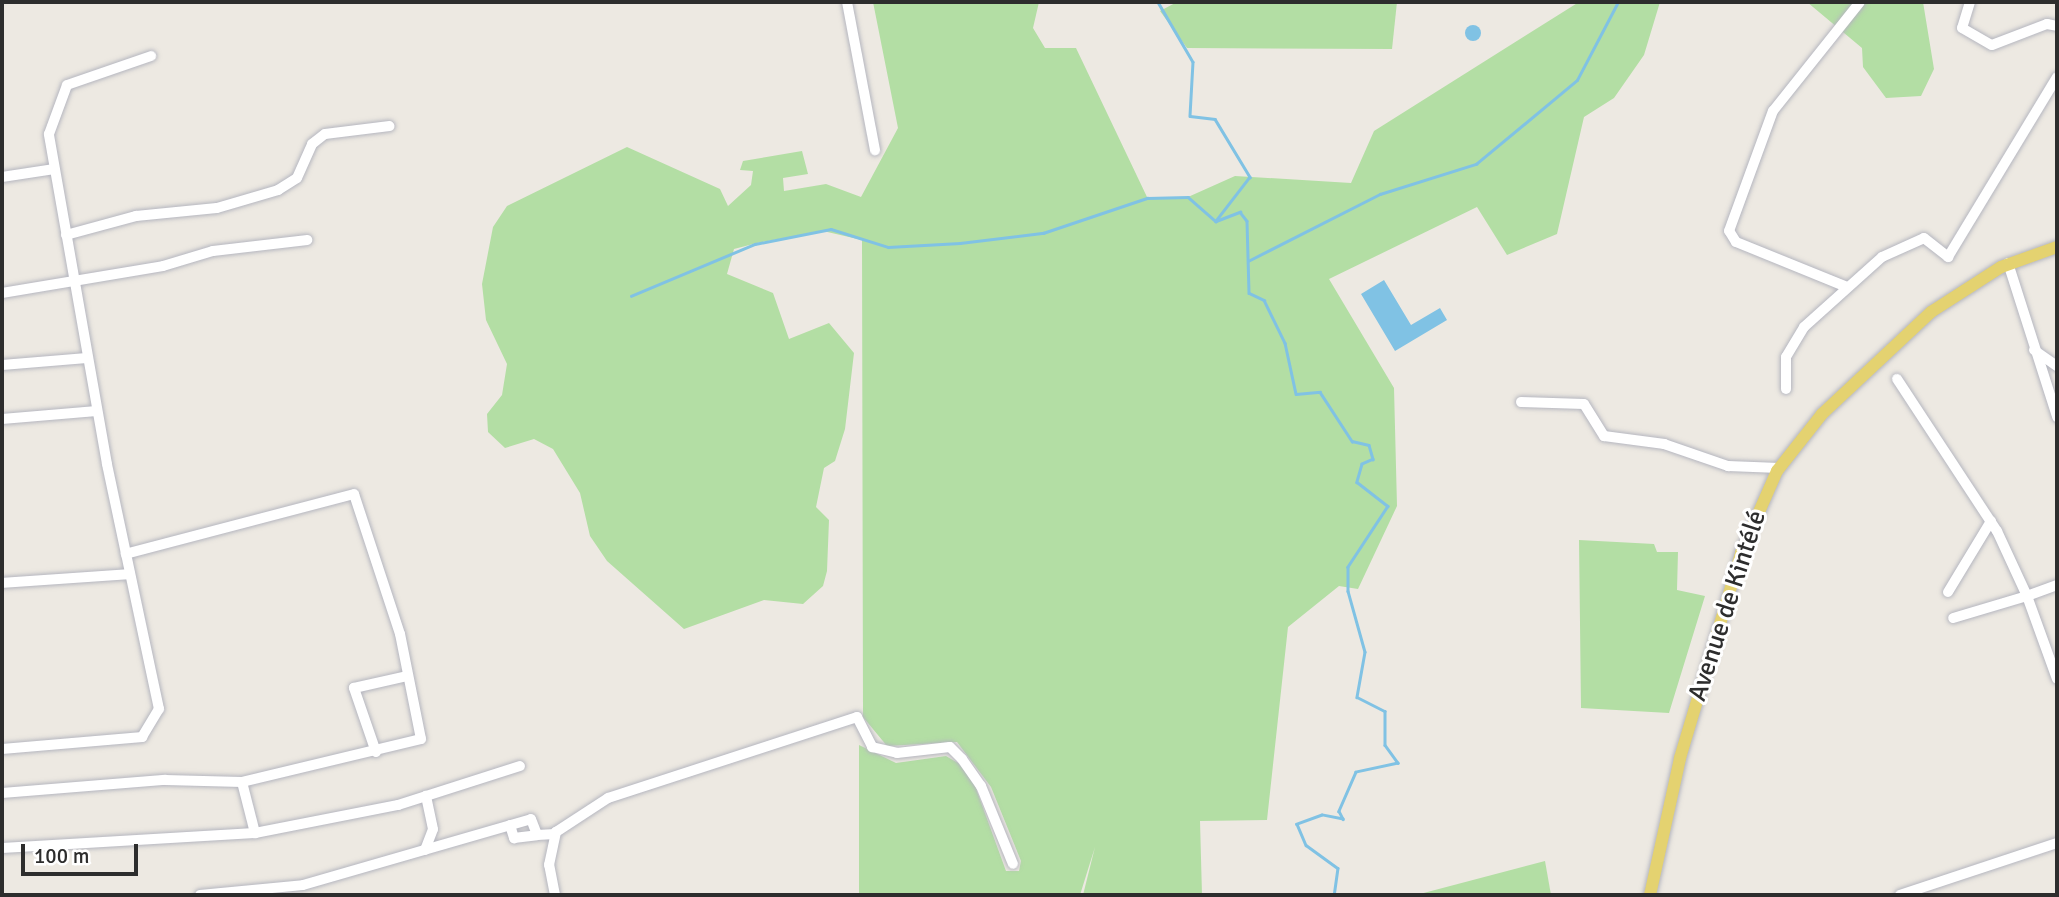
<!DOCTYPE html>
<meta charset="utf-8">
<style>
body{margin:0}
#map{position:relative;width:2059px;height:897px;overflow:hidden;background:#ede9e2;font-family:Signika,sans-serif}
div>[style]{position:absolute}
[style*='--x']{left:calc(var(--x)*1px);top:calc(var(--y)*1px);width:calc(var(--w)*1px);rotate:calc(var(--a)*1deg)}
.green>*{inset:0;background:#b3dea4}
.water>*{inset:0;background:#80c2e4}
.round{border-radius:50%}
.stream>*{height:2.5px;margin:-1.25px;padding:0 1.25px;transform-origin:1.25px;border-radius:1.25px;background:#80c2e4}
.roads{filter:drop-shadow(0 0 2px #b5b6bf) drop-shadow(0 0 2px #b5b6bf)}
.minor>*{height:10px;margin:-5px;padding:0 5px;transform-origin:5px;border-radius:5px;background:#fff}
.major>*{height:12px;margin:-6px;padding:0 6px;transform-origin:6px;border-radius:6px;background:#e4d270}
span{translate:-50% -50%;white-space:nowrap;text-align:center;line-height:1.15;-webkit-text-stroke:6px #fff;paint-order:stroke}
.street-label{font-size:26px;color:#2d2d2d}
.frame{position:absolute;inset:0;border:4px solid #2d2d2d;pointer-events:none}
.scale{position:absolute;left:21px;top:844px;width:117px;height:32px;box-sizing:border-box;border:4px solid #2d2d2d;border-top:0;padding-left:9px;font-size:21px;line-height:24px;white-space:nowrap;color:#2d2d2d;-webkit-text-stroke:5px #fff;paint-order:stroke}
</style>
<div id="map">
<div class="green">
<div style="clip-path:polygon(873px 2px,1039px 2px,1033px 28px,1045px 48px,1076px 48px,1147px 197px,1188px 197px,1235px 176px,1351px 183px,1374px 131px,1579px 2px,1660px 2px,1644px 55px,1614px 98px,1584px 117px,1557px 234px,1507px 255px,1477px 207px,1329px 279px,1394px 388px,1397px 506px,1358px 589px,1339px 586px,1288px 627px,1267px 820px,1200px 821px,1202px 895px,1083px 895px,1095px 847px,1080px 895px,859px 895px,859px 745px,896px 763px,946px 756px,958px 763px,974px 783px,1006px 871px,1019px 871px,1021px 861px,991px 787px,957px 742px,887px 746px,863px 717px,862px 240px,823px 231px,757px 243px,734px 249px,727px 274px,773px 293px,789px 339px,829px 323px,854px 353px,845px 429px,835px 461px,824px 468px,816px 507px,829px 520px,827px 571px,823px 586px,803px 604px,764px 600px,684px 629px,607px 561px,590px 536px,580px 493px,553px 449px,534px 439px,505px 448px,488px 432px,487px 414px,502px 395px,507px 364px,486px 320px,482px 284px,493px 227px,507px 206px,627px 147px,720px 189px,728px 206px,751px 185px,753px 171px,740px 170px,743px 161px,802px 151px,808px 174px,783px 178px,784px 191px,826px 184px,861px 197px,898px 128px)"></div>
<div style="clip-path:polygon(1177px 2px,1397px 2px,1392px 49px,1187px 48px,1160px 11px)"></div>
<div style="clip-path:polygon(1807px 2px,1923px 2px,1934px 69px,1921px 96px,1886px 98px,1863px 67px,1862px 48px)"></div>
<div style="clip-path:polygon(1579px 540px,1654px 544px,1657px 552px,1678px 552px,1677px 590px,1705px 596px,1669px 713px,1581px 708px)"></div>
<div style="clip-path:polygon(1545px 861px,1551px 895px,1416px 895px)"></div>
</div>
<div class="water">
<div class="round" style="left:1465px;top:25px;width:16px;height:16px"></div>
<div style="clip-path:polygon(1384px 280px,1411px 325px,1440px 308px,1447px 320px,1395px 351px,1361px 294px)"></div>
</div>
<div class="stream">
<div style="--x:1158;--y:2;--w:69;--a:59.7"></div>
<div style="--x:1193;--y:62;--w:54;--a:93.2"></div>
<div style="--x:1190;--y:116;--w:25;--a:7"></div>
<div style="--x:1215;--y:119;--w:68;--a:58.9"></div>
<div style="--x:1250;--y:177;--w:56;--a:127.7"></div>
<div style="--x:1216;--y:221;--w:26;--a:-21"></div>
<div style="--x:1240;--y:212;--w:11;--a:52"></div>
<div style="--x:1247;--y:221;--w:72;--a:88.4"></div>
<div style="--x:1249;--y:293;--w:17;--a:25"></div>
<div style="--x:1264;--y:300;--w:48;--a:64"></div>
<div style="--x:1285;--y:343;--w:52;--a:77.8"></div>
<div style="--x:1296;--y:394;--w:24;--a:-5"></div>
<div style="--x:1320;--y:392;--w:59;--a:56.9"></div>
<div style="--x:1352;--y:441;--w:17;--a:13"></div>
<div style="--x:1369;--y:445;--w:15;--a:74"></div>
<div style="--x:1373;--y:459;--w:12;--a:156"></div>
<div style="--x:1362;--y:464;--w:19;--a:106"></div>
<div style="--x:1357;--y:482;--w:39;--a:38"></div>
<div style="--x:1388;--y:506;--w:73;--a:123.3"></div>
<div style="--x:1348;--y:567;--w:24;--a:90"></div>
<div style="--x:1348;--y:591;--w:63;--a:74.4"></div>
<div style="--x:1365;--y:652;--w:46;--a:100.1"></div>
<div style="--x:1357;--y:697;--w:31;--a:27"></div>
<div style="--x:1385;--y:711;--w:34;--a:90"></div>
<div style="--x:1385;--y:745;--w:22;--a:54"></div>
<div style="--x:1398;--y:763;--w:43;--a:167.9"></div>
<div style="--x:1356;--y:772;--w:43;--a:113.6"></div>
<div style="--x:1339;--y:811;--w:9;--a:63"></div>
<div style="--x:1343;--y:819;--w:21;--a:-169"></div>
<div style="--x:1322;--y:815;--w:27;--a:160"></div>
<div style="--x:1297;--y:824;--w:23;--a:67"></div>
<div style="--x:1306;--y:845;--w:39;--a:36"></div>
<div style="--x:1338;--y:868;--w:27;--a:98"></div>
<div style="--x:1248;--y:261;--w:148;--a:-26.9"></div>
<div style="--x:1380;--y:194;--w:101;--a:-17.4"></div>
<div style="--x:1476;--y:164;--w:131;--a:-39.7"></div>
<div style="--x:1577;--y:80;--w:88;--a:-62.3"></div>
<div style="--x:631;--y:296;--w:134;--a:-22.8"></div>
<div style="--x:755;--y:244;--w:77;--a:-11.2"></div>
<div style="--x:831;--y:229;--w:60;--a:17.5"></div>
<div style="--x:888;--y:247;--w:72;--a:-3.2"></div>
<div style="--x:960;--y:243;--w:84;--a:-6.9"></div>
<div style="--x:1043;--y:233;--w:110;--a:-18.6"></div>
<div style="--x:1147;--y:198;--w:41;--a:-1.4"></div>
<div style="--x:1188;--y:197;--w:37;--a:41"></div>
</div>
<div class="roads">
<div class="minor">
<div style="--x:847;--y:2;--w:151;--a:79.3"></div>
<div style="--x:1970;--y:2;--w:27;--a:107"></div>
<div style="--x:1962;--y:28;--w:34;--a:30"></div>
<div style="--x:1992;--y:45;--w:59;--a:-20.9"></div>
<div style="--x:2047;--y:24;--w:10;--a:11"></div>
<div style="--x:2;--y:177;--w:53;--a:-8.7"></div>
<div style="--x:66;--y:235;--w:73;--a:-15.2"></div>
<div style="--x:136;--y:216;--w:81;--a:-5.6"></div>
<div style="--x:217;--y:208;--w:64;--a:-16.4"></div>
<div style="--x:278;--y:190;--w:22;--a:-32"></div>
<div style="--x:297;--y:178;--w:37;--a:-66"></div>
<div style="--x:312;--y:144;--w:16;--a:-38"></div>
<div style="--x:325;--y:134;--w:65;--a:-7"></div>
<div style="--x:2008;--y:263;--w:162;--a:72.3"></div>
<div style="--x:1847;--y:287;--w:120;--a:-157.9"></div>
<div style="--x:1736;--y:242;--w:13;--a:-122"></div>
<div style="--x:1729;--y:231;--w:128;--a:-69.9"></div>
<div style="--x:1773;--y:111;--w:139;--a:-51.4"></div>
<div style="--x:2;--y:293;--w:163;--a:-9.5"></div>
<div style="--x:163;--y:266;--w:52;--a:-16.7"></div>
<div style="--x:213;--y:251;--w:95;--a:-6.7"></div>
<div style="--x:2034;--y:350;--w:28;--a:35"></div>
<div style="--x:2;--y:365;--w:85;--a:-4.7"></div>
<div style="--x:1897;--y:379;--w:182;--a:56.7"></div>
<div style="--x:1997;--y:531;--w:72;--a:65.2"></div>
<div style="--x:2027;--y:596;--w:77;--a:163.4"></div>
<div style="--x:1786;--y:389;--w:32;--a:-90"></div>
<div style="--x:1786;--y:357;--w:35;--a:-59"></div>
<div style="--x:1804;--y:327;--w:105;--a:-41.9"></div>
<div style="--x:1882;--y:257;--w:46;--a:-24.3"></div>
<div style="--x:1924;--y:238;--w:31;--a:38"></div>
<div style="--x:1948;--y:257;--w:210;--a:-58.8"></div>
<div style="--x:1521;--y:402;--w:63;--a:1.8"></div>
<div style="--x:1584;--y:404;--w:38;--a:58"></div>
<div style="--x:1604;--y:436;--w:61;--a:7.6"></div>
<div style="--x:1664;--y:444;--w:68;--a:19"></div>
<div style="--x:1728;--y:466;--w:51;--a:2.2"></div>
<div style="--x:2;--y:419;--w:95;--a:-4.8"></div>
<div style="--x:2;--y:583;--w:128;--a:-4"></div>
<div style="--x:2057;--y:585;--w:32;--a:160"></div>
<div style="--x:2027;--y:596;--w:88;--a:70.1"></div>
<div style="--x:1948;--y:592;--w:83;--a:-58.8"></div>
<div style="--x:2;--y:749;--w:141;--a:-4.9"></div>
<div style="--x:142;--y:737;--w:33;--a:-59"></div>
<div style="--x:159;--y:709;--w:250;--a:-102"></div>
<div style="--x:107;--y:464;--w:335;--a:-100"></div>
<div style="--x:49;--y:134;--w:52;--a:-69.8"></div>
<div style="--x:67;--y:85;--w:89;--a:-19"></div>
<div style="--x:376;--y:752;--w:68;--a:-109"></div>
<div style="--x:354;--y:688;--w:54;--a:-12.8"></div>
<div style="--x:242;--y:782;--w:53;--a:75.7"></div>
<div style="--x:2;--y:793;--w:164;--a:-4.6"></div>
<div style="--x:165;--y:780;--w:77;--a:1.5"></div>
<div style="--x:242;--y:782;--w:184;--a:-13.5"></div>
<div style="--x:421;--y:739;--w:107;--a:-101.3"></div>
<div style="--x:400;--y:634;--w:147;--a:-108.2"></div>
<div style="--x:354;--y:494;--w:236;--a:165.3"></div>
<div style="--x:510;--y:825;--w:14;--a:73"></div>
<div style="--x:514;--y:838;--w:23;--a:-7"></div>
<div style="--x:2;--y:848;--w:253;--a:-3.4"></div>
<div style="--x:255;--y:833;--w:146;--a:-11.1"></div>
<div style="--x:398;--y:805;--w:128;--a:-17.7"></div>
<div style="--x:425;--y:850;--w:22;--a:-69"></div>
<div style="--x:433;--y:829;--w:34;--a:-102"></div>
<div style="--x:200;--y:895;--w:103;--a:-5.5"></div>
<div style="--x:303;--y:885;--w:237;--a:-16.1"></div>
<div style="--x:531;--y:819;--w:17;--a:69"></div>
<div style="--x:537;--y:835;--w:18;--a:-3"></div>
<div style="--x:555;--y:895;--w:31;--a:-101"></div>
<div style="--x:549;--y:865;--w:34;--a:-78"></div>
<div style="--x:556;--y:832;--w:62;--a:-33.2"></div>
<div style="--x:608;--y:798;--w:262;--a:-18"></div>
<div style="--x:857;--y:717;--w:34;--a:63"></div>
<div style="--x:872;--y:747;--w:26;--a:13"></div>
<div style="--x:897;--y:753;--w:53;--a:-6.5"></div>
<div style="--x:950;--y:747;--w:17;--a:45"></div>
<div style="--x:962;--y:759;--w:33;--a:55"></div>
<div style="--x:981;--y:786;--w:84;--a:67.7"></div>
<div style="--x:1900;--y:895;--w:165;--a:-18.3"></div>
</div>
<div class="major">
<div style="--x:1650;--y:895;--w:140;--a:-77.6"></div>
<div style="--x:1680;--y:758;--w:214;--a:-73.4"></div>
<div style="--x:1741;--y:553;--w:90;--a:-66.3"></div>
<div style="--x:1777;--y:471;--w:73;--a:-51.7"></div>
<div style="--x:1822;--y:414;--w:149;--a:-43.1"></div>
<div style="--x:1931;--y:312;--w:83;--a:-32.7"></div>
<div style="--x:2001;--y:267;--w:59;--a:-19.7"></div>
</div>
</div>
<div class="street-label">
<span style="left:1728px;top:606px;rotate:-72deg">Avenue de Kintélé</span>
</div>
<div class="frame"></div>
<div class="scale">100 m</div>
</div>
